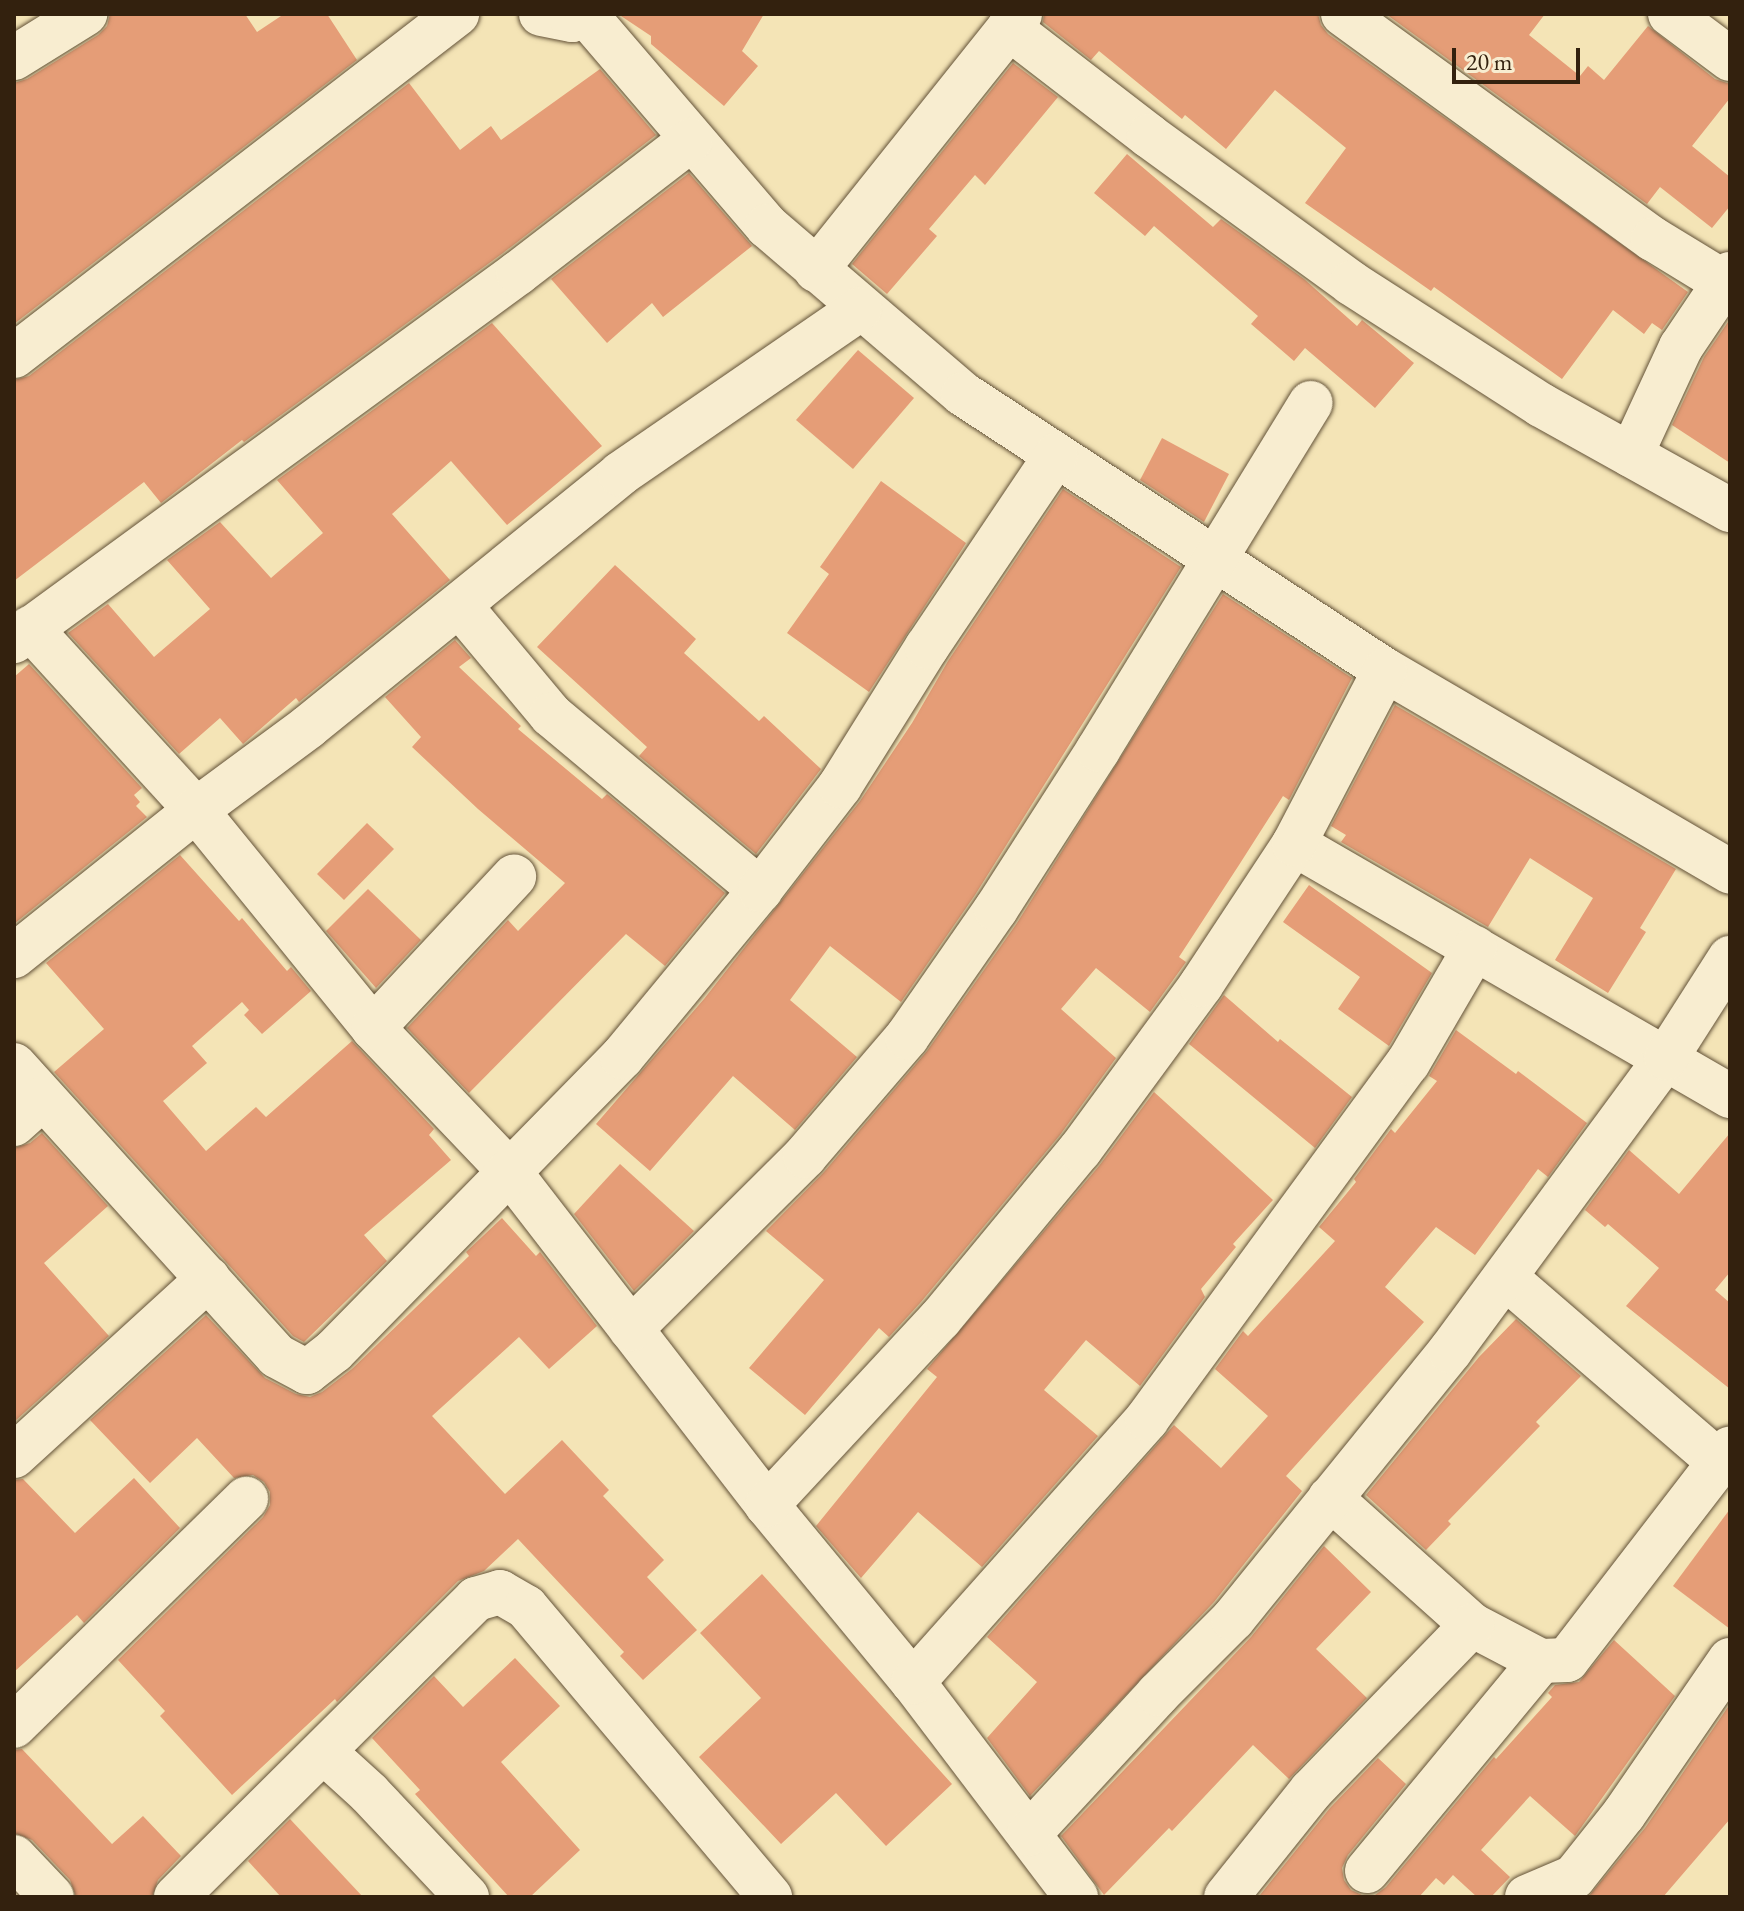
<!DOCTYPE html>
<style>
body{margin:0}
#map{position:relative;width:1744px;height:1911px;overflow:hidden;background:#f4e4b6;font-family:"EB Garamond",serif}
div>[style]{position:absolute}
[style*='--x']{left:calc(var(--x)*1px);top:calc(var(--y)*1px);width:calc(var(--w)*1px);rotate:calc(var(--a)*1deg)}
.building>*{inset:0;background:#e59d77}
.roads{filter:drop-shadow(0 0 2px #635238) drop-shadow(0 0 2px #635238)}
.minor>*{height:44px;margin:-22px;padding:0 22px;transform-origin:22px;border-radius:22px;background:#f8edd0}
span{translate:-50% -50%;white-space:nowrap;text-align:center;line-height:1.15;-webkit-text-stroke:6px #f8edd0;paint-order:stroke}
.frame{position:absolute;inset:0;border:16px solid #33210e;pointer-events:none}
.scale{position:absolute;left:1452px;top:48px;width:128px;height:36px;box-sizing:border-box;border:4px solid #33210e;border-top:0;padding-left:10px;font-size:24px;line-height:28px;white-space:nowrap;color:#33210e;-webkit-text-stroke:6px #f8edd0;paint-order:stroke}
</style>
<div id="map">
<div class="building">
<div style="clip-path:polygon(110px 14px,245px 14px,257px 32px,284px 14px,327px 14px,357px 60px,14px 324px,14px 83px,27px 79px,98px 35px,107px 26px)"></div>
<div style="clip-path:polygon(618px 14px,764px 14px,742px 51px,758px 66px,724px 106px,651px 44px,651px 36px)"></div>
<div style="clip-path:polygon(1044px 14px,1318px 14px,1321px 25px,1328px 34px,1688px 292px,1662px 330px,1652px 323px,1644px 334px,1613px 310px,1562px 379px,1434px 287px,1431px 291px,1305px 203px,1346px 148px,1275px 90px,1226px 149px,1185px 115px,1182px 119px,1099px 51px,1091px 60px,1043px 22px)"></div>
<div style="clip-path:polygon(1386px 14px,1545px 14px,1529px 35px,1580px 76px,1588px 66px,1604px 80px,1648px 26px,1715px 79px,1730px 84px,1730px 98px,1692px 146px,1730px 177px,1730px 206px,1712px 228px,1660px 187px,1647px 204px)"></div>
<div style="clip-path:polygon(1013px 63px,1058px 97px,985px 185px,975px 175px,929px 229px,937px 236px,887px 294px,852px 264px)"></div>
<div style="clip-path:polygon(600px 69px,656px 135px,503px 253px,244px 442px,242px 440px,161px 503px,144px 482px,14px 581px,14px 380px,29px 376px,409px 83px,460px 150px,491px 126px,501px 140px)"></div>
<div style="clip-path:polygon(1127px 154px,1213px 227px,1221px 219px,1304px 279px,1357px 326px,1362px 320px,1414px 363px,1375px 408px,1305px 348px,1294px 361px,1251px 324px,1258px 316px,1154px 226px,1145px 236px,1094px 193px)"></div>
<div style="clip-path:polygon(689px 173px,752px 246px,663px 317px,652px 303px,607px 343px,551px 279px)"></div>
<div style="clip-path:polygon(1728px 322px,1730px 322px,1730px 463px,1672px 425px,1704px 357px)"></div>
<div style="clip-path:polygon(492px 323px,602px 446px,507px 525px,451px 461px,392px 514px,450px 580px,299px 702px,296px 698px,243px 744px,220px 718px,179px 754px,68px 633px,108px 604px,154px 657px,210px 609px,167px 560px,220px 522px,271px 578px,323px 533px,277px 480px)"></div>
<div style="clip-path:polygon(858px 350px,914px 398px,853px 469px,796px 420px)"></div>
<div style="clip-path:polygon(1162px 438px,1229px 474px,1204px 522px,1140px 480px)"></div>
<div style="clip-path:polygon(881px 481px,966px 543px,869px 692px,787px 633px,829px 574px,820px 567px)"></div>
<div style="clip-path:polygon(1063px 489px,1181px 567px,975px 895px,901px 1002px,830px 946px,790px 1000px,857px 1057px,795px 1130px,733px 1076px,650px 1171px,596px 1124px,704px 999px,860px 801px,912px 723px,948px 661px)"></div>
<div style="clip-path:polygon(615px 565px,696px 639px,684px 653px,759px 721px,764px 716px,821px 769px,756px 854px,639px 756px,647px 747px,537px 647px)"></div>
<div style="clip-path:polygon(1223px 594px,1352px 678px,1289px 800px,1283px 796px,1239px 865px,1179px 957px,1186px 962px,1150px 1012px,1096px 968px,1061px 1009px,1116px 1058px,1060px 1135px,921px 1302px,889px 1337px,879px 1328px,805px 1415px,749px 1368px,824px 1280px,766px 1231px,824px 1172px,927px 1051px,1017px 923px)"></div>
<div style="clip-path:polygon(455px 640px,471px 658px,459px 667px,521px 726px,518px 729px,602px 799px,607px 794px,725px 893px,665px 966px,626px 934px,469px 1093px,407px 1028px,508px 920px,518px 931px,565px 883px,478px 809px,412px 747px,421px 737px,385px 697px)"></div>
<div style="clip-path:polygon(29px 664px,142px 788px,134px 795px,140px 802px,136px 806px,147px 817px,14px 924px,14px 677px)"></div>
<div style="clip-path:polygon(1395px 705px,1676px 869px,1640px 928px,1646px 932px,1608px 993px,1555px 960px,1593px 898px,1530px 858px,1488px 927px,1341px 842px,1346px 835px,1331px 826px)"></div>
<div style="clip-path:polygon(367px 823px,394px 849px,344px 900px,317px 874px)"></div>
<div style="clip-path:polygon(180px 855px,239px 921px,242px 918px,287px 971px,291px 967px,311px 991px,262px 1034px,244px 1015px,249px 1010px,242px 1002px,192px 1046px,207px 1063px,163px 1101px,206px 1151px,256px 1107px,266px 1117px,352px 1041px,434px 1129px,429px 1135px,451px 1160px,364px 1235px,387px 1261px,304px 1342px,293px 1336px,54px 1072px,104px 1029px,46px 963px)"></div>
<div style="clip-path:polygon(1309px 885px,1432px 973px,1389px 1046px,1338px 1009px,1360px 977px,1283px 922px)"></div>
<div style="clip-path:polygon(368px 889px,421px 940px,376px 988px,326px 931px)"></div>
<div style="clip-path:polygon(1224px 995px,1278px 1042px,1280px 1039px,1352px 1097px,1315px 1148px,1189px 1044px)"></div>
<div style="clip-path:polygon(1456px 1030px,1516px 1074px,1518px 1071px,1587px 1123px,1548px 1177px,1538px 1169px,1475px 1255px,1436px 1227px,1385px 1287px,1424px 1322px,1286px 1476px,1302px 1491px,1214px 1602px,1030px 1796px,987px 1738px,1037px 1682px,987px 1637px,1174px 1425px,1221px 1468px,1268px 1416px,1215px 1369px,1243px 1331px,1248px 1336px,1335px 1241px,1319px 1227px,1356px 1182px,1354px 1179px,1391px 1129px,1395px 1133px,1437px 1081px,1429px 1076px)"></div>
<div style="clip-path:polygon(1154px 1092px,1273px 1200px,1233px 1244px,1236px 1247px,1201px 1289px,1205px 1297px,1140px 1386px,1086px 1340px,1044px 1390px,1098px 1436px,982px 1567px,918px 1512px,861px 1578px,816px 1526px,937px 1377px,927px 1369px,1099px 1166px)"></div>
<div style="clip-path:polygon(42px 1133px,108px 1206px,44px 1263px,109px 1336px,14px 1422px,14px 1148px,30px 1143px)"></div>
<div style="clip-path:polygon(1730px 1133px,1730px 1272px,1715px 1290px,1730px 1303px,1730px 1389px,1626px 1306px,1659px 1268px,1608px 1224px,1605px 1227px,1585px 1210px,1629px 1150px,1679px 1194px)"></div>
<div style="clip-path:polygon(620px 1164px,694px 1231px,634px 1291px,574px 1214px)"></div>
<div style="clip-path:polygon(502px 1218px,536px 1256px,540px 1252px,597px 1326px,549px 1369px,519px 1337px,432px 1416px,505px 1494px,562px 1440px,609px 1490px,603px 1496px,664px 1560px,647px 1577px,697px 1630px,643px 1680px,620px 1656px,624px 1652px,518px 1539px,484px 1571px,458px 1581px,337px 1702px,335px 1699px,232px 1795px,160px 1716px,165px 1711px,118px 1660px,263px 1517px,270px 1505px,270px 1492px,264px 1482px,253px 1475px,234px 1478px,197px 1438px,150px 1483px,90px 1420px,206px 1315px,265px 1378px,296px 1394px,310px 1397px,322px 1392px,352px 1369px,469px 1256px,466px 1252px)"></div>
<div style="clip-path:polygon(1516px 1319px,1581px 1376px,1536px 1422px,1540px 1426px,1448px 1521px,1451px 1524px,1426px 1550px,1366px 1495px,1479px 1357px)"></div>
<div style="clip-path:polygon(134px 1478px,180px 1528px,84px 1623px,77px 1615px,14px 1672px,14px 1480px,23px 1479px,75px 1533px)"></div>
<div style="clip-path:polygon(1730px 1509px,1730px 1629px,1673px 1586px)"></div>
<div style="clip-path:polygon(1324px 1546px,1371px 1592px,1316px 1649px,1367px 1698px,1289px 1779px,1253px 1745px,1172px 1831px,1169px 1828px,1104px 1895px,1061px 1836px,1251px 1637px)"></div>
<div style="clip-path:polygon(762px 1574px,952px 1784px,886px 1846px,836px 1793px,781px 1844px,699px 1757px,761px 1698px,700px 1633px)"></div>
<div style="clip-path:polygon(1614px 1640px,1675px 1696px,1575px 1836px,1530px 1796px,1481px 1850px,1510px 1877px,1491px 1897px,1477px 1897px,1453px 1875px,1444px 1885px,1436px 1878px,1419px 1897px,1260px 1895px,1330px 1808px,1378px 1758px,1406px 1784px,1348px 1855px,1342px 1868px,1344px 1880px,1351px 1890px,1362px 1895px,1375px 1895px,1386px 1887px,1494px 1757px,1496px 1759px,1552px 1697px,1548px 1693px,1555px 1685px,1579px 1682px)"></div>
<div style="clip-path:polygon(515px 1658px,560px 1706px,501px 1762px,580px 1850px,530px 1897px,509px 1897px,415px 1794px,420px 1790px,372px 1738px,434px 1676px,463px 1707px)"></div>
<div style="clip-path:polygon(1730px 1704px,1730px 1819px,1663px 1897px,1588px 1897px,1645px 1828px)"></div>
<div style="clip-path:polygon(22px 1749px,112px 1844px,143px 1816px,181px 1856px,158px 1880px,152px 1897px,76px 1897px,70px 1880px,32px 1840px,14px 1833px,14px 1750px)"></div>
<div style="clip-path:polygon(290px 1819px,363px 1897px,281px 1897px,248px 1861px)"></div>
</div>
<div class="roads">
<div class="minor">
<div style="--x:541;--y:14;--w:32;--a:11"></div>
<div style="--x:572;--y:20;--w:17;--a:-21"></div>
<div style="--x:1343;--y:14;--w:383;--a:36"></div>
<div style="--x:1653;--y:239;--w:90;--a:31.4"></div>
<div style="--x:1670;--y:14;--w:75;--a:36.9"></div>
<div style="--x:587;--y:16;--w:277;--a:49.4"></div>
<div style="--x:767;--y:226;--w:258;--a:40.6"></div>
<div style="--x:963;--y:394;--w:504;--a:33.19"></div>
<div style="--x:1385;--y:670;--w:400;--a:30.3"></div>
<div style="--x:1009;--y:28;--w:177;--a:37.6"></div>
<div style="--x:1149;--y:136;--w:250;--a:36"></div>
<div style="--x:1351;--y:283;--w:226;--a:32.7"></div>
<div style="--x:1541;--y:405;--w:216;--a:29.1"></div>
<div style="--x:14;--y:58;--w:84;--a:-31.8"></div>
<div style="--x:816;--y:270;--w:327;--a:-51.4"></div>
<div style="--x:14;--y:356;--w:560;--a:-37.67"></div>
<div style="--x:1631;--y:455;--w:119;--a:-65.2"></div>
<div style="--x:1681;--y:347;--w:88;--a:-56.1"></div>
<div style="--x:460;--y:606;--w:142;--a:50.1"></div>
<div style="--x:551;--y:715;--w:273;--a:39.9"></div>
<div style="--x:30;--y:628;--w:246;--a:47.6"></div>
<div style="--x:196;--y:810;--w:281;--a:50.9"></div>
<div style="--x:373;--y:1028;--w:197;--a:46.4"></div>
<div style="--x:509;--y:1171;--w:422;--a:52.3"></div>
<div style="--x:767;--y:1505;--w:229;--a:50.5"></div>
<div style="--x:913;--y:1682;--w:270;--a:52.8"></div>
<div style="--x:14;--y:641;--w:624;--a:-36.14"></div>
<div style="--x:518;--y:273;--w:218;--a:-37.6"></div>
<div style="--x:1294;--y:844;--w:504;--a:30.03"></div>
<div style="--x:14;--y:956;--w:233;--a:-38.7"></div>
<div style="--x:196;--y:810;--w:139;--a:-36.5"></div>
<div style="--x:308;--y:727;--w:402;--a:-39"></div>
<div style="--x:620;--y:474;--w:291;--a:-34.5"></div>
<div style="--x:373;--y:1028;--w:207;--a:-47"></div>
<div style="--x:14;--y:1065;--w:392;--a:47.9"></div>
<div style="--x:277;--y:1356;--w:34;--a:28"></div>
<div style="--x:307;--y:1372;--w:34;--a:-38"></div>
<div style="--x:334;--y:1351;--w:412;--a:-45.6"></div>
<div style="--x:622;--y:1057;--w:217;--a:-50.4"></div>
<div style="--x:760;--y:890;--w:131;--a:-52.4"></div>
<div style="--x:840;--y:786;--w:164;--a:-58"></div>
<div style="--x:927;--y:647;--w:231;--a:-56.1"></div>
<div style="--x:14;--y:1124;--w:39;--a:-42"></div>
<div style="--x:1506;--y:1278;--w:283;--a:40.8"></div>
<div style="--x:631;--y:1329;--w:245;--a:-44.8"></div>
<div style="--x:805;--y:1156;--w:157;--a:-49.4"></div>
<div style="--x:907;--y:1037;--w:156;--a:-55.2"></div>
<div style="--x:996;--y:909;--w:189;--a:-57.3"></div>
<div style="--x:1098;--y:750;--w:407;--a:-58.5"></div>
<div style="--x:14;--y:1456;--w:263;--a:-42.4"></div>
<div style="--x:1330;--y:1498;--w:191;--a:41.8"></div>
<div style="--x:1472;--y:1625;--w:78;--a:27.6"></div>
<div style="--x:1541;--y:1661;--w:26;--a:-2"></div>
<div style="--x:1567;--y:1660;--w:267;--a:-52.4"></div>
<div style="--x:767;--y:1505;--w:254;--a:-47.1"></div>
<div style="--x:940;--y:1319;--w:219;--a:-50.4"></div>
<div style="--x:1080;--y:1150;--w:205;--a:-53.7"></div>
<div style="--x:1201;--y:985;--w:169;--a:-56.6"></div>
<div style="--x:1294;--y:844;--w:196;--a:-62.4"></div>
<div style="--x:913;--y:1682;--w:352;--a:-48.3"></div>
<div style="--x:1147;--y:1419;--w:441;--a:-53.8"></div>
<div style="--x:1408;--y:1063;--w:133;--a:-59.8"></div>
<div style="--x:14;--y:1726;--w:325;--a:-44.4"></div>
<div style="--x:324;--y:1752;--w:61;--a:42.3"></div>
<div style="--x:369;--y:1793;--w:143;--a:46.7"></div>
<div style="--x:1029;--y:1834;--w:190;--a:-47.3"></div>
<div style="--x:1158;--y:1694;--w:106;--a:-45"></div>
<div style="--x:1233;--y:1619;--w:345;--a:-51"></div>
<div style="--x:1450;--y:1351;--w:364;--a:-53.6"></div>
<div style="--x:1666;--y:1058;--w:119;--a:-57.4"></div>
<div style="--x:14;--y:1857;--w:55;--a:46.5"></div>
<div style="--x:1367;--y:1871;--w:273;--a:-50.4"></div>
<div style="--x:176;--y:1897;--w:423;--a:-44.8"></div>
<div style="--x:476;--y:1599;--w:25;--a:-16"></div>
<div style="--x:500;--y:1592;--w:30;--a:30"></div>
<div style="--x:526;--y:1607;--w:379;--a:49.9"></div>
<div style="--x:1226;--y:1897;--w:136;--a:-51.3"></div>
<div style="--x:1311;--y:1791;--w:231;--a:-45.9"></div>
<div style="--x:1527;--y:1897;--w:51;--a:-23.1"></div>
<div style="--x:1574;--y:1877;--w:80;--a:-51.6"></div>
<div style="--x:1624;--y:1814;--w:187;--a:-55.5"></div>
</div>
</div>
<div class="frame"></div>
<div class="scale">20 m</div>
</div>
